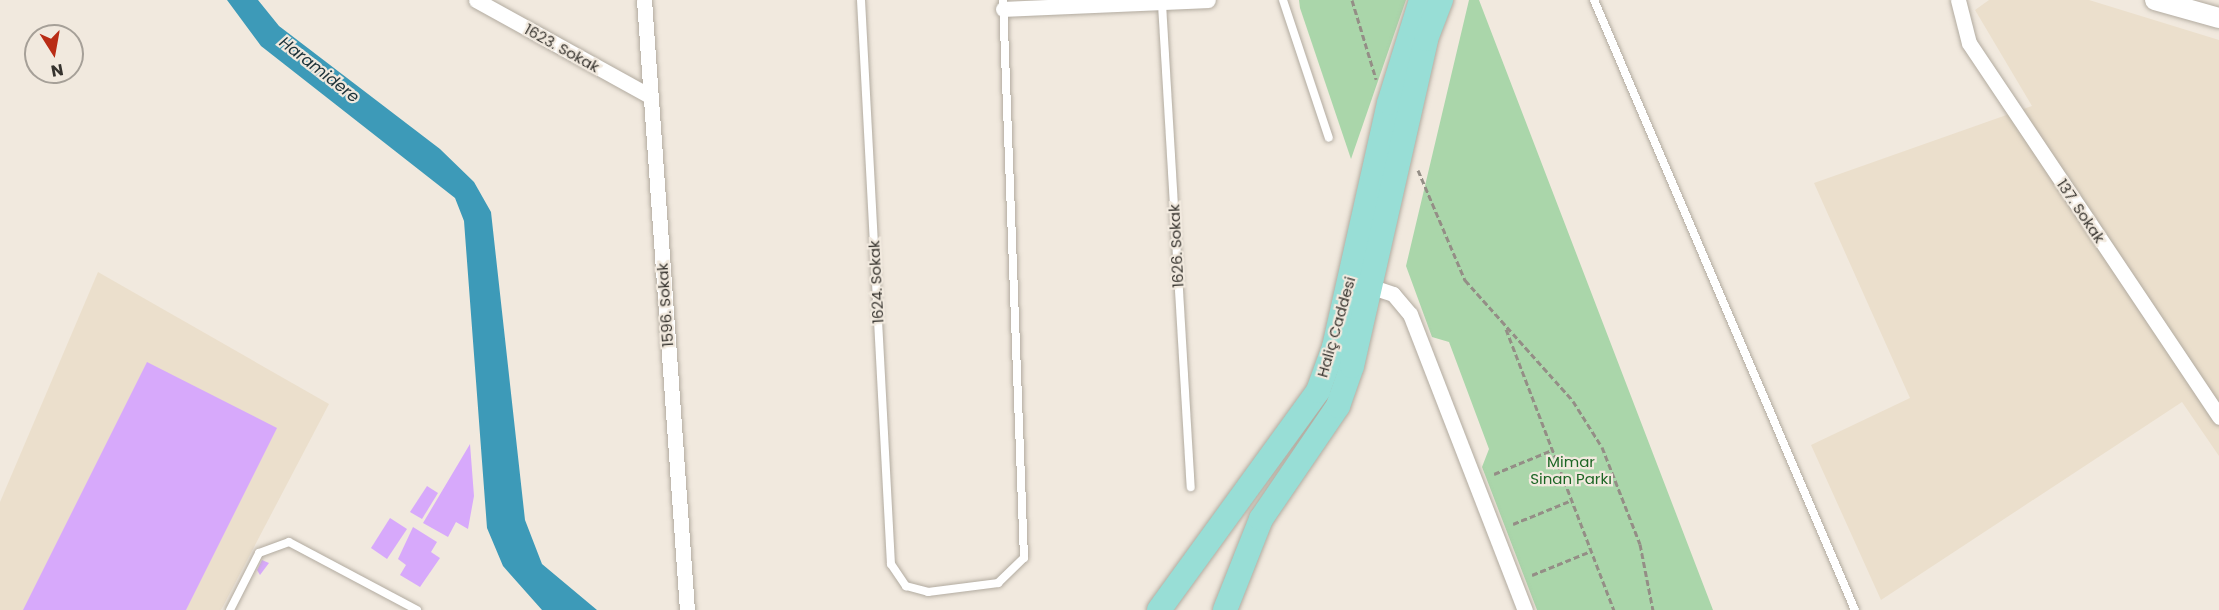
<!DOCTYPE html>
<meta charset="utf-8">
<style>
body{margin:0}
#map{position:relative;width:2219px;height:610px;overflow:hidden;background:#f1e9de;font-family:Poppins,sans-serif}
div>[style]{position:absolute}
[style*='--x']{left:calc(var(--x)*1px);top:calc(var(--y)*1px);width:calc(var(--w)*1px);rotate:calc(var(--a)*1deg)}
.built>*{inset:0;background:#ebdfcc}
.green>*{inset:0;background:#aad6aa}
.water>*{inset:0;background:#3d9ab8}
.building>*{inset:0;background:#d7a9fb}
.path>*{height:3px;margin-top:-1.5px;transform-origin:0;background:repeating-linear-gradient(90deg,#948e86 0 6px,transparent 0 9px)}
.roads{filter:drop-shadow(0 0 2px #b2aba0) drop-shadow(0 0 2px #b2aba0)}
.service>*{height:8px;margin:-4px;padding:0 4px;transform-origin:4px;border-radius:4px;background:#fff}
.minor>*{height:15px;margin:-7.5px;padding:0 7.5px;transform-origin:7.5px;border-radius:7.5px;background:#fff}
.tertiary>*{height:20px;margin:-10px;padding:0 10px;transform-origin:10px;border-radius:10px;background:#fff}
.primary>*{height:24px;margin:-12px;padding:0 12px;transform-origin:12px;border-radius:12px;background:#98ded6}
span{translate:-50% -50%;white-space:nowrap;text-align:center;line-height:1.15;-webkit-text-stroke:4.5px #f1e9de;paint-order:stroke}
.street-label{font-size:15px;color:#36332e}
.park-label{font-size:15px;color:#1d6625}
.water-label{font-size:16px;color:#1c3239;font-style:italic}
.north{position:absolute;left:24px;top:24px;width:60px;height:60px;box-sizing:border-box;background:#f1e9de;border:2px solid #a6a098;border-radius:50%;rotate:169deg;font-size:16px;font-weight:700;line-height:24px;text-align:center;color:#36332e}
.north::after{content:'';display:block;margin:auto;width:21px;height:27px;background:#b92c15;clip-path:polygon(50% 0,100% 100%,50% 72%,0 100%)}
</style>
<div id="map">
<div class="built">
<div style="clip-path:polygon(1989px 0,2089px 0,2219px 40px,2219px 456px,2182px 402px,1881px 600px,1811px 445px,1910px 398px,1814px 183px,2032px 106px,1975px 10px)"></div>
<div style="clip-path:polygon(98px 272px,329px 404px,221px 610px,0 610px,0 502px)"></div>
</div>
<div class="green">
<div style="clip-path:polygon(1299px 0,1406px 0,1351px 159px,1300px 8px)"></div>
<div style="clip-path:polygon(1469px 0,1479px 0,1713px 610px,1537px 610px,1482px 467px,1489px 449px,1449px 342px,1432px 337px,1406px 266px)"></div>
</div>
<div class="water">
<div style="clip-path:polygon(227px 0,258px 0,279px 26px,440px 149px,474px 182px,491px 212px,525px 520px,542px 564px,597px 610px,542px 610px,503px 566px,487px 528px,464px 221px,455px 198px,261px 46px)"></div>
</div>
<div class="building">
<div style="clip-path:polygon(147px 362px,277px 428px,186px 610px,23px 610px)"></div>
<div style="clip-path:polygon(470px 444px,474px 496px,468px 529px,456px 522px,448px 537px,423px 523px)"></div>
<div style="clip-path:polygon(427px 486px,438px 493px,422px 519px,410px 512px)"></div>
<div style="clip-path:polygon(390px 518px,407px 529px,387px 559px,371px 548px)"></div>
<div style="clip-path:polygon(413px 527px,437px 542px,431px 552px,440px 558px,420px 587px,400px 575px,406px 565px,398px 559px)"></div>
<div style="clip-path:polygon(262px 560px,269px 563px,260px 575px,257px 570px)"></div>
</div>
<div class="path">
<div style="--x:1352;--y:0;--w:83;--a:73.1"></div>
<div style="--x:1418;--y:170;--w:120;--a:66.9"></div>
<div style="--x:1465;--y:280;--w:162;--a:48.2"></div>
<div style="--x:1573;--y:401;--w:54;--a:57.8"></div>
<div style="--x:1602;--y:447;--w:104;--a:68.6"></div>
<div style="--x:1640;--y:544;--w:67;--a:78.9"></div>
<div style="--x:1506;--y:329;--w:301;--a:69"></div>
<div style="--x:1494;--y:474;--w:63;--a:-22.5"></div>
<div style="--x:1513;--y:524;--w:64;--a:-22.1"></div>
<div style="--x:1532;--y:575;--w:64;--a:-22.1"></div>
</div>
<div class="roads">
<div class="service">
<div style="--x:861;--y:0;--w:565;--a:86.96"></div>
<div style="--x:891;--y:564;--w:27;--a:56"></div>
<div style="--x:906;--y:586;--w:23;--a:15"></div>
<div style="--x:928;--y:592;--w:71;--a:-7.3"></div>
<div style="--x:998;--y:583;--w:36;--a:-44"></div>
<div style="--x:1024;--y:558;--w:558;--a:-92.16"></div>
<div style="--x:1283;--y:0;--w:145;--a:71.6"></div>
<div style="--x:1594;--y:0;--w:663;--a:66.84"></div>
<div style="--x:1162;--y:4;--w:484;--a:86.6"></div>
<div style="--x:230;--y:610;--w:64;--a:-63"></div>
<div style="--x:259;--y:553;--w:32;--a:-20"></div>
<div style="--x:289;--y:542;--w:145;--a:28"></div>
</div>
<div class="minor">
<div style="--x:476;--y:0;--w:196;--a:28.9"></div>
<div style="--x:644;--y:0;--w:612;--a:85.97"></div>
<div style="--x:1958;--y:0;--w:44;--a:75.7"></div>
<div style="--x:1969;--y:43;--w:450;--a:56.2"></div>
<div style="--x:1003;--y:9;--w:205;--a:-2.5"></div>
<div style="--x:1372;--y:287;--w:22;--a:18"></div>
<div style="--x:1393;--y:294;--w:26;--a:50"></div>
<div style="--x:1410;--y:314;--w:318;--a:68.8"></div>
</div>
<div class="tertiary">
<div style="--x:2155;--y:0;--w:66;--a:15.7"></div>
</div>
<div class="primary">
<div style="--x:1159;--y:610;--w:271;--a:-54"></div>
<div style="--x:1318;--y:391;--w:47;--a:-70"></div>
<div style="--x:1334;--y:347;--w:250;--a:-77.3"></div>
<div style="--x:1389;--y:103;--w:108;--a:-72.7"></div>
<div style="--x:1225;--y:610;--w:98;--a:-68.4"></div>
<div style="--x:1261;--y:519;--w:137;--a:-55.7"></div>
<div style="--x:1338;--y:406;--w:42;--a:-70.7"></div>
<div style="--x:1352;--y:366;--w:335;--a:-77.2"></div>
<div style="--x:1426;--y:39;--w:42;--a:-69"></div>
</div>
</div>
<div class="street-label">
<span style="left:562px;top:48px;rotate:29deg">1623. Sokak</span>
<span style="left:2081px;top:211px;rotate:56deg">137. Sokak</span>
<span style="left:1176px;top:246px;rotate:-93deg">1626. Sokak</span>
<span style="left:876px;top:282px;rotate:-93deg">1624. Sokak</span>
<span style="left:665px;top:305px;rotate:-94deg">1596. Sokak</span>
<span style="left:1336px;top:327px;rotate:-74deg">Haliç Caddesi</span>
</div>
<div class="park-label">
<span style="left:1571px;top:470px">Mimar<br>Sinan Parkı</span>
</div>
<div class="water-label">
<span style="left:319px;top:70px;rotate:38deg">Haramidere</span>
</div>
<div class="north">N</div>
</div>
